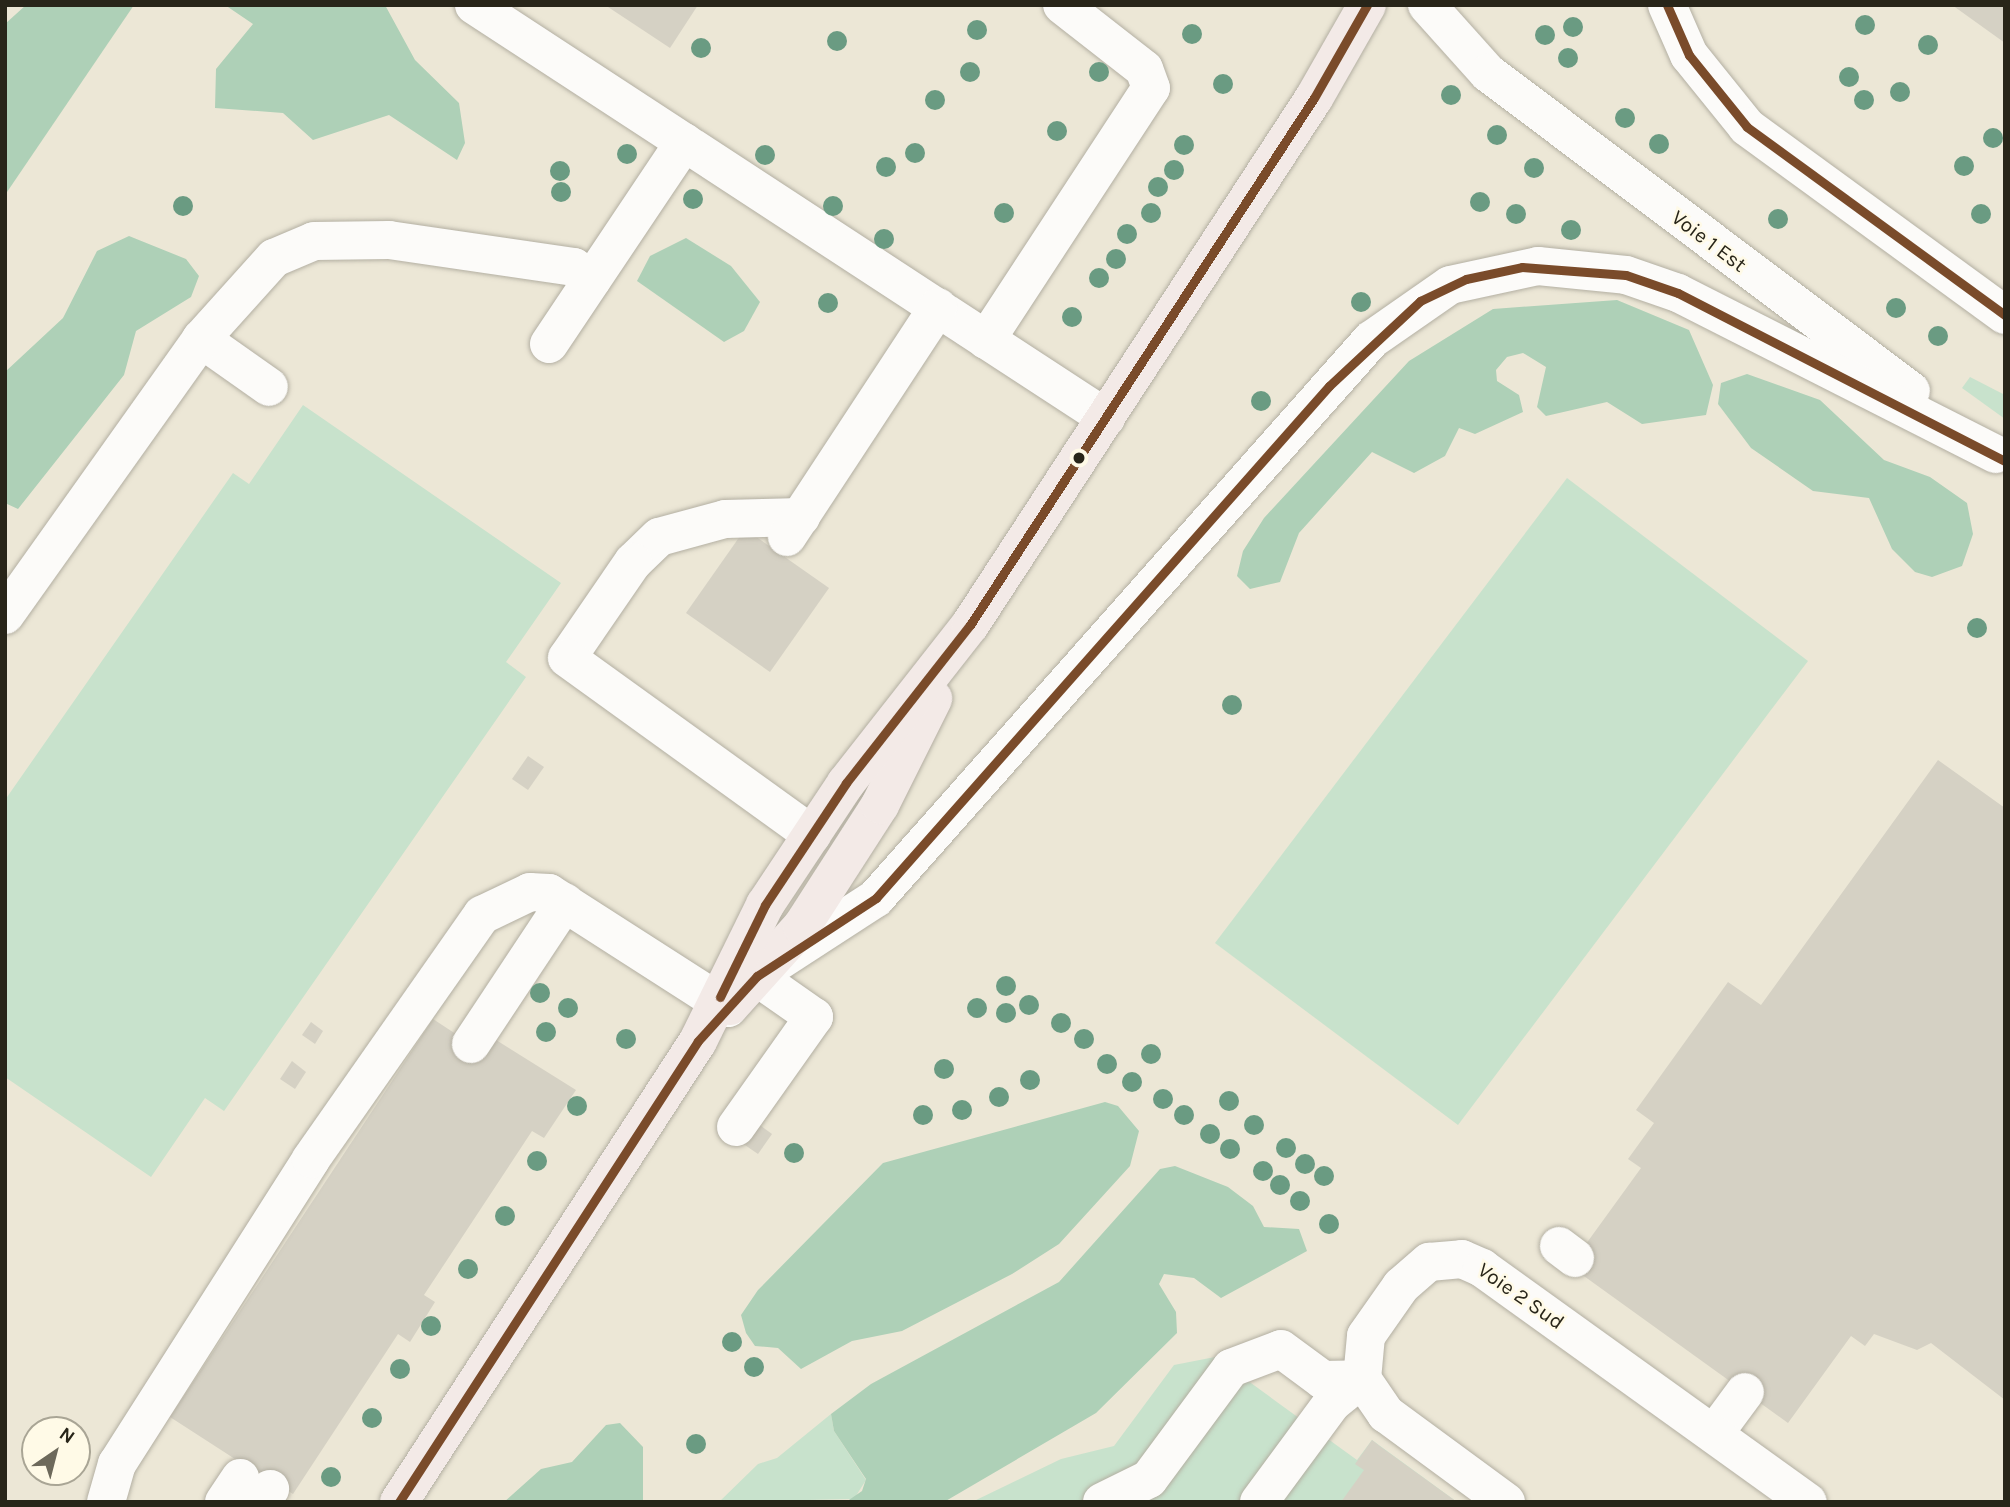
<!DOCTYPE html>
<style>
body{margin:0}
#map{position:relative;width:2010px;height:1507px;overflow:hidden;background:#ece7d6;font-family:Karla,sans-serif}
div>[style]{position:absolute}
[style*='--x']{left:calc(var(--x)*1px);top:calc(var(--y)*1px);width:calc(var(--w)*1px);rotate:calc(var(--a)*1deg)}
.green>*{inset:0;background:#c8e2cc}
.forest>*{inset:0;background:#aed0b7}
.building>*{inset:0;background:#d5d1c4}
.roads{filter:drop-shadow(0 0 2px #b3afa2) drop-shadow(0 0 2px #b3afa2)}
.minor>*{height:38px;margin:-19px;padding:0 19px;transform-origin:19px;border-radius:19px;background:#fcfbf9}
.major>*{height:38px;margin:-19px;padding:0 19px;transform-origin:19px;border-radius:19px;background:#f3eae7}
.bus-1>*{height:9px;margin:-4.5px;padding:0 4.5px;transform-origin:4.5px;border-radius:4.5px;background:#7a4b2a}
.trees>*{width:20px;height:20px;margin:-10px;border-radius:50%;background:#6a9b82}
.dots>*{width:19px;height:19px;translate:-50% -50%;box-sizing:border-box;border:4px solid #fffae7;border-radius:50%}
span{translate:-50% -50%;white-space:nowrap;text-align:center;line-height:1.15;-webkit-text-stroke:5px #fffae7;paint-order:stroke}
.street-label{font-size:21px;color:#282519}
.frame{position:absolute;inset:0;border:7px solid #282519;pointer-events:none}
.north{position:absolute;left:21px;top:1416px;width:70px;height:70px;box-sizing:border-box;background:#fffae7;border:2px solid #a9a595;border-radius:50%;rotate:35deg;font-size:19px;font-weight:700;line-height:28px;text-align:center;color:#282519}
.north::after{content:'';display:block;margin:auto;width:24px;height:32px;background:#6d695b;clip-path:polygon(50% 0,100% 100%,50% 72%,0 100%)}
</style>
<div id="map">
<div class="green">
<div style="clip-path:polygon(1970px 377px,2005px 395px,2005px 419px,1962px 388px)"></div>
<div style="clip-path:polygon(303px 405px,561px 583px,506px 662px,526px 677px,224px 1111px,205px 1098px,151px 1177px,5px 1077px,5px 800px,233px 473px,249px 484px)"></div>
<div style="clip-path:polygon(1567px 478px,1808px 661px,1458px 1125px,1215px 943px)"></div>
<div style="clip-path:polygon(1215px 1357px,1357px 1460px,1372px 1440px,1457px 1502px,972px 1502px,1061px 1459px,1114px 1446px,1174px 1365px)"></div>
<div style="clip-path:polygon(831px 1414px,834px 1431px,866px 1480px,854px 1499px,719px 1502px,758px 1464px,777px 1458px)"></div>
</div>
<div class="forest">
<div style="clip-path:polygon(26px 5px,134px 5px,5px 195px,5px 24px)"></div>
<div style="clip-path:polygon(225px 5px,385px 5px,415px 60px,459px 103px,465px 143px,457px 160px,389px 115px,313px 140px,283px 113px,215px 108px,216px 69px,253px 24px)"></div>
<div style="clip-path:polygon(129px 236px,186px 259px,199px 276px,191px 297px,136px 331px,124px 375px,18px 509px,5px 503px,5px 372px,63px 318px,97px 251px)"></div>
<div style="clip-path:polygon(686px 238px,731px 266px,760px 302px,744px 331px,724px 342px,637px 281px,650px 256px)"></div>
<div style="clip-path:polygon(1617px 300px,1689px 330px,1713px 385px,1706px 415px,1642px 424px,1607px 402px,1546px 416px,1537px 407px,1546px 367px,1523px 353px,1507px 357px,1496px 370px,1497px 381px,1519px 395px,1523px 412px,1475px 434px,1459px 428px,1445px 456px,1414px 473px,1372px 452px,1299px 533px,1280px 582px,1250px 589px,1237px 576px,1243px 551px,1264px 518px,1409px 361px,1493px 309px)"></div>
<div style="clip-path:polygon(1747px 374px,1820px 400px,1884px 460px,1930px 477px,1967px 503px,1973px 534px,1962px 566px,1932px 577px,1915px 572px,1892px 549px,1869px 498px,1813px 491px,1751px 448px,1718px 404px,1721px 383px)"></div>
<div style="clip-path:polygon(1105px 1102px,1118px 1106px,1139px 1131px,1130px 1166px,1059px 1244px,1012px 1274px,902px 1331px,852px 1341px,801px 1369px,778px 1348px,755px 1346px,746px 1333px,741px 1315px,758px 1290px,883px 1163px)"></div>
<div style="clip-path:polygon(1175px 1166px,1228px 1187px,1253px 1206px,1264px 1227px,1299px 1229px,1307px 1251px,1221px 1298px,1194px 1278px,1164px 1274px,1159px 1284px,1176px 1312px,1177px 1333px,1096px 1413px,944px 1502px,846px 1502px,862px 1491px,866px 1479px,834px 1431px,831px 1414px,871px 1384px,1059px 1282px,1160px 1169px)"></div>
<div style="clip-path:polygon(620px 1423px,643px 1447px,643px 1502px,504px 1502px,541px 1469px,572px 1462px,606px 1425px)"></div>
</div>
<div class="building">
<div style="clip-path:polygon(605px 5px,698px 5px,670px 48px)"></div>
<div style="clip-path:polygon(1952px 5px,2005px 5px,2005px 43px)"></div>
<div style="clip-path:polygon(745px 529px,829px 588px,770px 672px,686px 613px)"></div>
<div style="clip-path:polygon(528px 756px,544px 767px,528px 790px,512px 779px)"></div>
<div style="clip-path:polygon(1938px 760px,2005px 808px,2005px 1400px,1931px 1343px,1917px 1350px,1874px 1334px,1865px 1346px,1851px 1336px,1788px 1423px,1570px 1266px,1641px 1168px,1628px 1159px,1654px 1123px,1636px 1110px,1728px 982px,1761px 1005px)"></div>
<div style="clip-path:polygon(433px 1019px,471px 1044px,485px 1033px,576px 1090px,544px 1138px,532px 1131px,424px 1295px,435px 1302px,410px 1342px,398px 1334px,293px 1494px,259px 1472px,250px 1485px,228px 1470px,235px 1459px,170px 1417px)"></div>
<div style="clip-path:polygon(311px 1022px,323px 1031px,315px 1044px,302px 1035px)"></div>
<div style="clip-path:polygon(292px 1061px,306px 1072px,295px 1089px,280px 1079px)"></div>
<div style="clip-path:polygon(753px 1120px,772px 1134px,758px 1154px,739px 1141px)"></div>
<div style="clip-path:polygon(1372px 1440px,1381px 1447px,1457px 1502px,1341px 1502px,1364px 1470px,1355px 1464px)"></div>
</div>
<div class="roads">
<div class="minor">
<div style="--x:474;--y:5;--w:755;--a:33.16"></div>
<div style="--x:1427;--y:5;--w:91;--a:48.1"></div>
<div style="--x:1488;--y:73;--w:529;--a:36.93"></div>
<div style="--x:1667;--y:5;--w:55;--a:66.3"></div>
<div style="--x:1689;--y:55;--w:92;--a:51.1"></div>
<div style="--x:1747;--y:127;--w:319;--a:36.1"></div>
<div style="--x:201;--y:339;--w:83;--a:35.2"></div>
<div style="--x:986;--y:340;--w:301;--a:-56.8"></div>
<div style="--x:1151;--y:88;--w:20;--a:-110"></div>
<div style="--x:1144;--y:69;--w:104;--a:-142"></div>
<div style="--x:549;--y:344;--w:243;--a:-56.2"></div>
<div style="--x:801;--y:517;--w:76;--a:178.5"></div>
<div style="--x:725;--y:519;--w:68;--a:164.7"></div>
<div style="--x:659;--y:537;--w:36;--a:136"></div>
<div style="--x:633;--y:562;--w:116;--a:124.5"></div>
<div style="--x:567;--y:658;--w:302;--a:35.8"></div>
<div style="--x:787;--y:537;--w:275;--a:-56.7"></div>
<div style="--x:5;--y:615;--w:339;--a:-54.6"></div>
<div style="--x:201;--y:339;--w:109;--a:-48"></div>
<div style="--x:274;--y:258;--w:43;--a:-23"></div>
<div style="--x:314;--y:241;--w:75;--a:-0.8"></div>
<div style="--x:389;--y:240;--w:187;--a:8.3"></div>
<div style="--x:574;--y:267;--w:22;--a:36"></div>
<div style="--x:776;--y:963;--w:119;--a:-33"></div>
<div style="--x:876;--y:898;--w:746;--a:-48.42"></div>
<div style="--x:1371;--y:340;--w:96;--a:-34.8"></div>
<div style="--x:1450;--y:285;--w:90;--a:-12.2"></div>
<div style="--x:1538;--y:266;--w:88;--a:5.8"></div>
<div style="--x:1626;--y:275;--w:55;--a:19.1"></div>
<div style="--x:1678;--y:293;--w:356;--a:26.9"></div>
<div style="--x:471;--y:1044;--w:170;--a:-56.5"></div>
<div style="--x:736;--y:1127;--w:135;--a:-54.7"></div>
<div style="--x:814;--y:1017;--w:94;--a:-145"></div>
<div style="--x:1559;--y:1246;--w:20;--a:37"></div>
<div style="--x:1714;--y:1434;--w:52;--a:-53.6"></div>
<div style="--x:106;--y:1502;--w:40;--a:-74"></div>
<div style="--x:117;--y:1464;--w:361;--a:-57.5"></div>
<div style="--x:311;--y:1159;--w:298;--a:-55"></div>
<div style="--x:482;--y:915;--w:53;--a:-25.6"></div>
<div style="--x:530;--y:892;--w:19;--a:3"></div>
<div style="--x:549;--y:893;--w:213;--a:32.7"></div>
<div style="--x:224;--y:1502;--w:29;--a:-56"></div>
<div style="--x:261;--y:1502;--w:16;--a:-55"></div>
<div style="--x:1102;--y:1502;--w:52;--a:-26.1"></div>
<div style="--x:1149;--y:1479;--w:138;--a:-53.5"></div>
<div style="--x:1231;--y:1368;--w:53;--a:-20.8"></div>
<div style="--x:1281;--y:1349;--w:52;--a:36.4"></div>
<div style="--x:1323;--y:1380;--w:39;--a:-1"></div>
<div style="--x:1259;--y:1502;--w:123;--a:-53.6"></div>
<div style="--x:1332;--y:1403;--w:38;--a:-39"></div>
<div style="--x:1506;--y:1502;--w:149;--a:-143.7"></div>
<div style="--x:1386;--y:1414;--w:42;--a:-124.4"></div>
<div style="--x:1362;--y:1379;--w:43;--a:-84.7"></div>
<div style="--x:1366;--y:1336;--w:61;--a:-55"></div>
<div style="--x:1401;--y:1286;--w:37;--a:-41"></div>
<div style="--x:1429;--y:1262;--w:33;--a:-5"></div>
<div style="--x:1462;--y:1259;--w:22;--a:24"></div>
<div style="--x:1482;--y:1268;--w:401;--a:35.7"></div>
</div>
<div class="major">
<div style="--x:730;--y:1006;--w:108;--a:-48"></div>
<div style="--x:802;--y:926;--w:144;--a:-57.2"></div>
<div style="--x:880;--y:805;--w:119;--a:-63.4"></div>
<div style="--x:399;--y:1502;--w:549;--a:-57.03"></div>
<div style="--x:698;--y:1041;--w:152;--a:-63.8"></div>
<div style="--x:765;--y:905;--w:146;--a:-56.4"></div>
<div style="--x:846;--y:783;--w:201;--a:-51.9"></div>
<div style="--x:970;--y:625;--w:629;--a:-56.87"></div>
<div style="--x:1314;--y:98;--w:107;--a:-60.3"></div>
</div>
</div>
<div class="bus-1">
<div style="--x:1667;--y:5;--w:55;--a:66.3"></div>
<div style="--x:1689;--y:55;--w:92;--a:51.1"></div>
<div style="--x:1747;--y:127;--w:319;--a:36.1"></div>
<div style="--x:720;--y:997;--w:102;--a:-63.9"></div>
<div style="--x:765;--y:905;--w:146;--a:-56.4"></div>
<div style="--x:846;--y:783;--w:201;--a:-51.9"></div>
<div style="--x:970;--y:625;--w:629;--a:-56.87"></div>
<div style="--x:1314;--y:98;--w:107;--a:-60.3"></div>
<div style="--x:399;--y:1502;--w:549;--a:-57.03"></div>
<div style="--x:698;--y:1041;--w:88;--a:-47.8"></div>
<div style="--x:757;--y:976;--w:142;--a:-33.2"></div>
<div style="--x:876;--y:898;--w:684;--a:-48.5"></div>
<div style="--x:1329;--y:386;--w:125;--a:-43"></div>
<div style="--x:1420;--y:301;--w:51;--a:-25.6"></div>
<div style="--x:1466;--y:279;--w:57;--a:-12.1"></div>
<div style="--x:1522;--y:267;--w:104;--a:4.4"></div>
<div style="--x:1626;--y:275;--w:55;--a:19.1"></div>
<div style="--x:1678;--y:293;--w:368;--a:27.2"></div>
</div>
<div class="trees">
<div style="left:1865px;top:25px"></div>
<div style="left:1573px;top:27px"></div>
<div style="left:977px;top:30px"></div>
<div style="left:1192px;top:34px"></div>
<div style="left:1545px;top:35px"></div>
<div style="left:837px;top:41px"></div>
<div style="left:1928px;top:45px"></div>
<div style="left:701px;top:48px"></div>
<div style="left:1568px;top:58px"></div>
<div style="left:970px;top:72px"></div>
<div style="left:1099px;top:72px"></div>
<div style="left:1849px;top:77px"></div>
<div style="left:1223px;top:84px"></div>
<div style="left:1900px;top:92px"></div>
<div style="left:1451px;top:95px"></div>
<div style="left:935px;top:100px"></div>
<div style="left:1864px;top:100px"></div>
<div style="left:1625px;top:118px"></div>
<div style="left:1057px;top:131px"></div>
<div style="left:1497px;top:135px"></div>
<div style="left:1993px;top:138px"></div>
<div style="left:1659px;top:144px"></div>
<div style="left:1184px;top:145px"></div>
<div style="left:915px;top:153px"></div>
<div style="left:627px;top:154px"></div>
<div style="left:765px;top:155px"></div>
<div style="left:1964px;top:166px"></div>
<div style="left:886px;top:167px"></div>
<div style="left:1534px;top:168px"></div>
<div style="left:1174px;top:170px"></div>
<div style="left:560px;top:171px"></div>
<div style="left:1158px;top:187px"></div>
<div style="left:561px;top:192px"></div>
<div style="left:693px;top:199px"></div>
<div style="left:1480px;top:202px"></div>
<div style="left:183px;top:206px"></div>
<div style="left:833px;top:206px"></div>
<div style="left:1004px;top:213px"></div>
<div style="left:1151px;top:213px"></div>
<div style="left:1516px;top:214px"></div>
<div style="left:1981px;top:214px"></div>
<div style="left:1778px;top:219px"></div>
<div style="left:1571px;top:230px"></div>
<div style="left:1127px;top:234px"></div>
<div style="left:884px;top:239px"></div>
<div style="left:1116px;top:259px"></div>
<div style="left:1099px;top:278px"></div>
<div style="left:1361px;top:302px"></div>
<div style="left:828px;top:303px"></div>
<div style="left:1896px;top:308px"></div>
<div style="left:1072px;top:317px"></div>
<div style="left:1938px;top:336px"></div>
<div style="left:1261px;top:401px"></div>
<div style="left:1977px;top:628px"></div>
<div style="left:1232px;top:705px"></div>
<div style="left:1006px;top:986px"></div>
<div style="left:540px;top:993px"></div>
<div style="left:1029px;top:1005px"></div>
<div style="left:568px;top:1008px"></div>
<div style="left:977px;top:1008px"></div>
<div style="left:1006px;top:1013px"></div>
<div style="left:1061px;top:1023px"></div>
<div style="left:546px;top:1032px"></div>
<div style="left:626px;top:1039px"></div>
<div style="left:1084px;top:1039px"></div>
<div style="left:1151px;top:1054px"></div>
<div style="left:1107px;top:1064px"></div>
<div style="left:944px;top:1069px"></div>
<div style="left:1030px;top:1080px"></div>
<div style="left:1132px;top:1082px"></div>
<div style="left:999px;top:1097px"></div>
<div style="left:1163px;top:1099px"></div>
<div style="left:1229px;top:1101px"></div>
<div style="left:577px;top:1106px"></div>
<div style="left:962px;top:1110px"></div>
<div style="left:923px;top:1115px"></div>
<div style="left:1184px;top:1115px"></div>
<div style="left:1254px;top:1125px"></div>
<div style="left:1210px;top:1134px"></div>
<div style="left:1286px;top:1148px"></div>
<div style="left:1230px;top:1149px"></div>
<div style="left:794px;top:1153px"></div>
<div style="left:537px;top:1161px"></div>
<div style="left:1305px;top:1164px"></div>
<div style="left:1263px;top:1171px"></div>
<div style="left:1324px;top:1176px"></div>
<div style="left:1280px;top:1185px"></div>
<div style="left:1300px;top:1201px"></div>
<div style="left:505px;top:1216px"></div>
<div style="left:1329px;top:1224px"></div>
<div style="left:468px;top:1269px"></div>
<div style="left:431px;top:1326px"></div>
<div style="left:732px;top:1342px"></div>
<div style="left:754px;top:1367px"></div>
<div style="left:400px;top:1369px"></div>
<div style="left:372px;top:1418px"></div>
<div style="left:696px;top:1444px"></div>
<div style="left:331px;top:1477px"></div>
</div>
<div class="dots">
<div style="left:1079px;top:458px;background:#282519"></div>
</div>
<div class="street-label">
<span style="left:1709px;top:241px;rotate:37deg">Voie 1 Est</span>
<span style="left:1521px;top:1296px;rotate:35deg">Voie 2 Sud</span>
</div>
<div class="frame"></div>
<div class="north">N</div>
</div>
